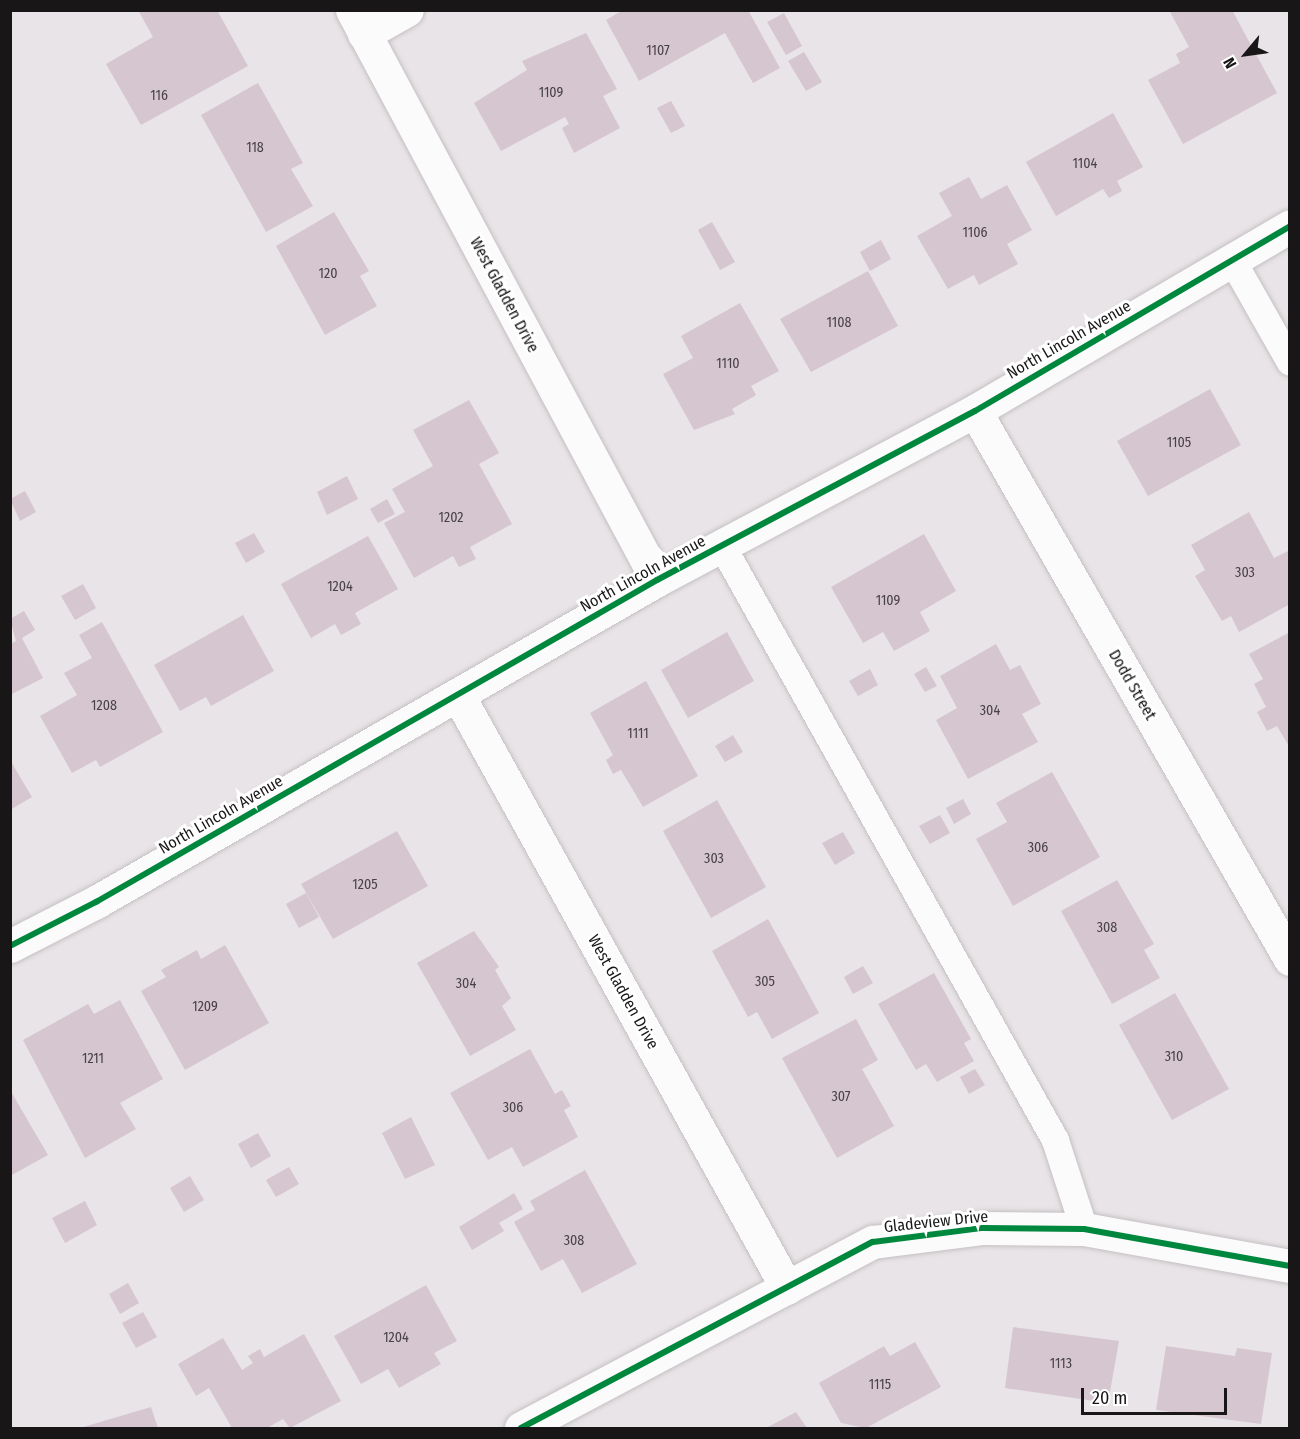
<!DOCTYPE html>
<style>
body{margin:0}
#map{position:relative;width:1300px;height:1439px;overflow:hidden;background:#e9e4e7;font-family:"Fira Sans Condensed",sans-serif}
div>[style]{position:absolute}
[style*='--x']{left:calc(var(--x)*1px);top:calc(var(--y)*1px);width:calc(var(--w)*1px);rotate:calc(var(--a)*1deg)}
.building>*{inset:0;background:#d6c6cf}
.roads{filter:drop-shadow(0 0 2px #c4c0c3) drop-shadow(0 0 2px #c4c0c3)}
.service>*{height:27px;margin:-13.5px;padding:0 13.5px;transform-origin:13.5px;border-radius:13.5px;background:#fcfbfb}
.minor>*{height:33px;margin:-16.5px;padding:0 16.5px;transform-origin:16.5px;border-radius:16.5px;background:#fcfbfb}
.cycleway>*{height:6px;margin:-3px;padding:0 3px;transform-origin:3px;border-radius:3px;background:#00873e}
span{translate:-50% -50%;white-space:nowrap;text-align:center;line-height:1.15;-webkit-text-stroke:6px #fff;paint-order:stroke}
.number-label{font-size:14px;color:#484245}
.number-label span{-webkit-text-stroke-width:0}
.street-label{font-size:16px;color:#191617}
.frame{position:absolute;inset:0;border:12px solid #191617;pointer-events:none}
.north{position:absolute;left:1216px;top:24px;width:60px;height:60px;-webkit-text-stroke:4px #fff;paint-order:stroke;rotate:241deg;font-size:16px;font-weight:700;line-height:24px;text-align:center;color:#191617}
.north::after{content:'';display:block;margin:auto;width:21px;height:27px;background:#191617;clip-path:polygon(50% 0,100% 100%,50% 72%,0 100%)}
.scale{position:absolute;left:1081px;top:1388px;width:146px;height:27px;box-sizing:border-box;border:3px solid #191617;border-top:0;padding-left:8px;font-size:18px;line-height:21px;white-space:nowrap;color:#191617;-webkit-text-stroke:4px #fff;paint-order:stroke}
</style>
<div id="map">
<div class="building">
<div style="clip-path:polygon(138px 10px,217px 10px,248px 66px,141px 125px,106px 64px,153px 37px)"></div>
<div style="clip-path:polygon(623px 10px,748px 10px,780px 68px,753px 83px,725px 33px,639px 81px,606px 20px)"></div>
<div style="clip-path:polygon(1169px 10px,1232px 10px,1277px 93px,1183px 144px,1148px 80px,1180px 63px,1176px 54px,1189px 47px)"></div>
<div style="clip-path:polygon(784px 13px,802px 46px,786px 55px,767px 22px)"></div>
<div style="clip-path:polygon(586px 33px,617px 89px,603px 96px,620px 128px,574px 153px,562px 128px,569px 124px,565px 117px,501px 151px,474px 103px,527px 70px,522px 61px)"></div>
<div style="clip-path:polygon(804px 52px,822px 82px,806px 91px,788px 61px)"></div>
<div style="clip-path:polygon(258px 83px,303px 163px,291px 169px,313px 206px,266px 232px,201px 115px)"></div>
<div style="clip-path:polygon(671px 101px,685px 126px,671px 133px,657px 108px)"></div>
<div style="clip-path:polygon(1113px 113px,1143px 167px,1117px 181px,1122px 191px,1109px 198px,1103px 189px,1056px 216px,1026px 162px)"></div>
<div style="clip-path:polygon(969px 177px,981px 199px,1007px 185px,1032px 230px,1007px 244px,1018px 264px,979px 285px,974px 275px,948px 289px,917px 236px,952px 216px,939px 193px)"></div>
<div style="clip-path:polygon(334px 212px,369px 271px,360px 276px,377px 306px,325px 335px,276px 246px)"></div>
<div style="clip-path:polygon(712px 222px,735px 262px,720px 270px,698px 230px)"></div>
<div style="clip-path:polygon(881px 240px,891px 259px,870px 271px,860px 252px)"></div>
<div style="clip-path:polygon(868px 271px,898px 326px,811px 372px,780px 319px)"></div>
<div style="clip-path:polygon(740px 303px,779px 371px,751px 386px,756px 395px,732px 409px,735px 414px,694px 430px,663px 374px,693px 358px,681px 336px)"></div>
<div style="clip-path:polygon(1210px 389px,1241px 445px,1148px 496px,1117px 441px)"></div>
<div style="clip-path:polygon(469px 400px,499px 453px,479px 464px,512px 524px,470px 547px,476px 559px,459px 567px,453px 556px,414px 578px,384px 523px,405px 512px,392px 489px,433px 466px,413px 430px)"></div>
<div style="clip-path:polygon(347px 476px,358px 499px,327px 515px,317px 492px)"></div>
<div style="clip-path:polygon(25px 491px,36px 512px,20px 521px,10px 499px)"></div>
<div style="clip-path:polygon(387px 499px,395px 514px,378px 523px,370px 509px)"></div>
<div style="clip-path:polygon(1249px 512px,1274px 558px,1290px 550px,1290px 604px,1239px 632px,1231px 616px,1222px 621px,1195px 576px,1205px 570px,1191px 545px)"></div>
<div style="clip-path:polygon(254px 533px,265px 552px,246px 563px,235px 543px)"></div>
<div style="clip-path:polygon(924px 534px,956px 591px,920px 612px,930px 631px,894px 651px,883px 632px,863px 643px,831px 587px)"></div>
<div style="clip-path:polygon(368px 536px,398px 589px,355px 613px,361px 624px,341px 635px,335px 624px,311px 638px,281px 584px)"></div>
<div style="clip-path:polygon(83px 584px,96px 608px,75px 620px,61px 596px)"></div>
<div style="clip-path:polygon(24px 611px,35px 630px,22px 638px,43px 678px,10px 695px,10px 644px,16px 641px,10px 619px)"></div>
<div style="clip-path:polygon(243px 615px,274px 671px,211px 706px,206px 697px,180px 711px,154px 665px)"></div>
<div style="clip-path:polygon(102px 622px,163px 732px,100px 767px,96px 760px,72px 773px,40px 716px,77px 695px,64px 673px,92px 658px,79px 635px)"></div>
<div style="clip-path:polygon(727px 632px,754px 681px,688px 718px,661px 670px)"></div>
<div style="clip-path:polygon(1290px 632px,1290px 748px,1277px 726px,1267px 731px,1257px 712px,1266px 707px,1254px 684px,1263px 679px,1249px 654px)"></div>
<div style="clip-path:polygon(996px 644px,1010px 670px,1020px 665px,1041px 704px,1022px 714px,1038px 742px,968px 779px,936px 720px,957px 708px,940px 676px)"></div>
<div style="clip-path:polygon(926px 667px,937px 686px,925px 692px,914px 674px)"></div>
<div style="clip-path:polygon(870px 669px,878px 685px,858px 696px,849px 681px)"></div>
<div style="clip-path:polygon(646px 681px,698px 776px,643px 807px,621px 770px,613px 774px,606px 760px,613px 755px,590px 713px)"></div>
<div style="clip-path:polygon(733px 735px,743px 752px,725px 762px,715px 746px)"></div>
<div style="clip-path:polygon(10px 760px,32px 797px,10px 810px)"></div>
<div style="clip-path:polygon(1052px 772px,1100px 857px,1013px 906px,976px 839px,1007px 822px,996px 803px)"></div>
<div style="clip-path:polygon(963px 799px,971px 814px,954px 824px,946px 808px)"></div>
<div style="clip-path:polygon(717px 800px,766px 887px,711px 918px,663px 831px)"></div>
<div style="clip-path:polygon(940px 815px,950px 833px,930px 844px,919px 826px)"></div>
<div style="clip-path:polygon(397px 831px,428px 886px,333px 939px,301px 884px)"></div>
<div style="clip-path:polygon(843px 832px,855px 853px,835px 865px,822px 843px)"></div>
<div style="clip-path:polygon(1117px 880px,1154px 944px,1144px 950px,1160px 978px,1112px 1004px,1061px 911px)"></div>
<div style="clip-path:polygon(306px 893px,319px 917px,299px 928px,286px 904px)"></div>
<div style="clip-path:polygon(768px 919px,819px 1013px,772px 1039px,757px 1012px,748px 1017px,712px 951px)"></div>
<div style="clip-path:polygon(474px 931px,499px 967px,495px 970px,511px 998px,502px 1006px,516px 1030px,470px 1056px,417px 963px)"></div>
<div style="clip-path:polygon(225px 945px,269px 1023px,185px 1070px,141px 991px,166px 977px,161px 970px,197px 950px,201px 959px)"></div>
<div style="clip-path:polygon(863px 966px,873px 983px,853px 994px,844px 977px)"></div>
<div style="clip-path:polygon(934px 973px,971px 1039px,964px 1043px,974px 1061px,937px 1082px,926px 1064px,916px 1070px,878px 1004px)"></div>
<div style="clip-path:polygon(1175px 993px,1229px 1089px,1172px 1120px,1119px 1025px)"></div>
<div style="clip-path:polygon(120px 1000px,163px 1079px,120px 1103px,136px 1129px,85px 1158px,23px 1040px,88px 1004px,94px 1014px)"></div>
<div style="clip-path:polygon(856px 1019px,878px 1060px,862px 1069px,894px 1126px,837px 1158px,782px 1058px)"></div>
<div style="clip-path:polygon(530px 1049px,555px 1094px,562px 1090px,571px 1106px,564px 1110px,578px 1137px,523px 1167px,512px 1147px,488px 1160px,450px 1093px)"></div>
<div style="clip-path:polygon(975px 1069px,985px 1085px,969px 1094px,960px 1077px)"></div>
<div style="clip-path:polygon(10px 1090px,48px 1155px,10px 1176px)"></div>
<div style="clip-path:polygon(411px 1117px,435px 1165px,405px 1179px,382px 1133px)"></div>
<div style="clip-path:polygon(258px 1133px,271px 1156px,251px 1168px,238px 1144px)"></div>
<div style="clip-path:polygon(289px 1167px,299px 1184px,276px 1197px,266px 1180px)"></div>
<div style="clip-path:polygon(585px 1170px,637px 1264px,582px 1293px,563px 1259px,541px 1271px,514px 1222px,535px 1210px,530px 1201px)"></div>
<div style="clip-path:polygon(190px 1176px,204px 1200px,184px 1212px,170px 1188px)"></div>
<div style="clip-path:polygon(514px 1193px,523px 1209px,499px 1223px,504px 1231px,472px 1250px,459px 1227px)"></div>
<div style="clip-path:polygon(85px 1201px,97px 1225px,65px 1243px,52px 1218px)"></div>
<div style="clip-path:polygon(128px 1283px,139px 1303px,120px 1314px,109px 1294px)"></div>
<div style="clip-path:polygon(426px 1285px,457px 1341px,434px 1353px,441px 1364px,399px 1388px,388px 1369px,361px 1384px,334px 1336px)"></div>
<div style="clip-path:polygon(143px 1312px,157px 1337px,136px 1348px,122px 1323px)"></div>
<div style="clip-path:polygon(1013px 1327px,1119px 1341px,1108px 1403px,1005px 1388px)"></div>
<div style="clip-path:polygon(304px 1334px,341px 1401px,290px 1428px,283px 1419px,267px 1428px,232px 1428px,209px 1388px,196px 1396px,178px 1364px,223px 1338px,242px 1370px,253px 1363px,248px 1356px,260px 1349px,264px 1357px)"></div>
<div style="clip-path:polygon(915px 1342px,941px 1387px,866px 1428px,841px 1423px,819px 1383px,884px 1346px,890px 1356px)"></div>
<div style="clip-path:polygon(1166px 1346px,1235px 1356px,1237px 1348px,1272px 1353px,1261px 1424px,1156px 1410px)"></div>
<div style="clip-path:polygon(151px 1407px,158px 1428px,80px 1428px)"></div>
<div style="clip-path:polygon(796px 1412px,807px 1428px,766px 1428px)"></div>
</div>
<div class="roads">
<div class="service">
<div style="--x:1232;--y:260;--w:117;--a:60.4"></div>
<div style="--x:722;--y:546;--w:681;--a:60.72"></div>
<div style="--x:1055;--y:1140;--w:94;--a:72"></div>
</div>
<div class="minor">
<div style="--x:352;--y:10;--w:646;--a:61.85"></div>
<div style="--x:364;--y:34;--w:49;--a:-29.2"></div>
<div style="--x:975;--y:411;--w:632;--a:60.11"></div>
<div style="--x:458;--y:695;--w:678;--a:60.98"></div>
<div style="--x:10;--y:946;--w:97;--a:-27.1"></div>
<div style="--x:96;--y:902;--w:647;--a:-29.85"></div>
<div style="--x:657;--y:580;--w:360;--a:-28"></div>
<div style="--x:975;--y:411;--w:365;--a:-30.4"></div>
<div style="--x:521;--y:1428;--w:398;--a:-27.9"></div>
<div style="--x:873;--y:1242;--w:111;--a:-7.3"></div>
<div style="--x:983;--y:1228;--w:101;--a:0.6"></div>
<div style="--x:1084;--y:1229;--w:209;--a:10.2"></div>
</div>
</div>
<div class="cycleway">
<div style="--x:10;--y:946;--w:97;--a:-27.1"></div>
<div style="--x:96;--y:902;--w:647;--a:-29.85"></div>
<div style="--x:657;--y:580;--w:360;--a:-28"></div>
<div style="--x:975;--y:411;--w:365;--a:-30.4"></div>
<div style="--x:521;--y:1428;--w:398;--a:-27.9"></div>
<div style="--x:873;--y:1242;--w:111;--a:-7.3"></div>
<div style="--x:983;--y:1228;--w:101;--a:0.6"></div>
<div style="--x:1084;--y:1229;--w:209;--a:10.2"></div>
</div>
<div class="number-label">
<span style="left:658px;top:51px">1107</span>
<span style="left:551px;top:93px">1109</span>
<span style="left:159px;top:96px">116</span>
<span style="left:255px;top:148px">118</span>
<span style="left:1085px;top:164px">1104</span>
<span style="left:975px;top:233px">1106</span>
<span style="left:328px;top:274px">120</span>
<span style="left:839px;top:323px">1108</span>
<span style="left:728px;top:364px">1110</span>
<span style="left:1179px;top:443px">1105</span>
<span style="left:451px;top:518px">1202</span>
<span style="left:1245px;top:573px">303</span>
<span style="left:340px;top:587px">1204</span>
<span style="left:888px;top:601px">1109</span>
<span style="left:104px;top:706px">1208</span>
<span style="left:990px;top:711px">304</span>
<span style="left:638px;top:734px">1111</span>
<span style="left:1038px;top:848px">306</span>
<span style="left:714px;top:859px">303</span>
<span style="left:365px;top:885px">1205</span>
<span style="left:1107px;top:928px">308</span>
<span style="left:765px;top:982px">305</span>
<span style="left:466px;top:984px">304</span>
<span style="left:205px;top:1007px">1209</span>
<span style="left:1174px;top:1057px">310</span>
<span style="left:93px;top:1059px">1211</span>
<span style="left:841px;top:1097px">307</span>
<span style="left:513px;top:1108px">306</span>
<span style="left:574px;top:1241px">308</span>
<span style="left:396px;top:1338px">1204</span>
<span style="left:1061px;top:1364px">1113</span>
<span style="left:880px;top:1385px">1115</span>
</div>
<div class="street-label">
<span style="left:504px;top:295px;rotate:62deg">West Gladden Drive</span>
<span style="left:1069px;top:340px;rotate:-30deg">North Lincoln Avenue</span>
<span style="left:643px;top:574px;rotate:-29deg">North Lincoln Avenue</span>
<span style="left:1132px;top:685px;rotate:60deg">Dodd Street</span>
<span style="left:221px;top:815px;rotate:-30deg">North Lincoln Avenue</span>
<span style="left:623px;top:992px;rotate:61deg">West Gladden Drive</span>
<span style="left:936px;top:1222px;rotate:-6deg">Gladeview Drive</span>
</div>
<div class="frame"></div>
<div class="north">N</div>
<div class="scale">20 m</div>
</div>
